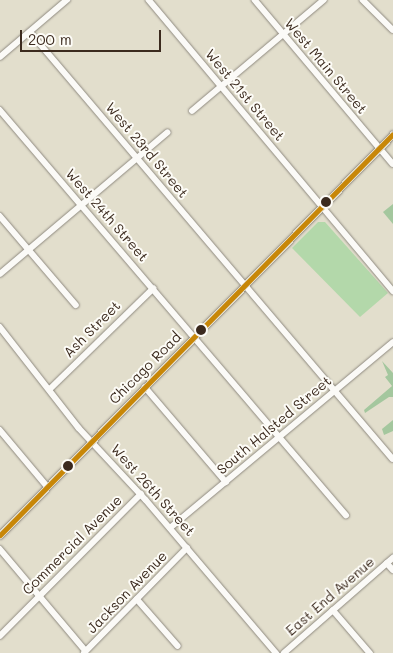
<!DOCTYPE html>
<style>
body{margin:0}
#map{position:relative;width:393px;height:653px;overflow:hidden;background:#e2decc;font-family:Mali,sans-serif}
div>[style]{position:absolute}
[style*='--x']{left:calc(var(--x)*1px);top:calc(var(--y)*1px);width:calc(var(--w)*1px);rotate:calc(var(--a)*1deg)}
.green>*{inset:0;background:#b3d8aa}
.forest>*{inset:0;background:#a4c79e}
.roads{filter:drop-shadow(0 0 1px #8f8a80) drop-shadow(0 0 1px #8f8a80)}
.minor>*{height:5.5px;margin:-2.75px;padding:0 2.75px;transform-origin:2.75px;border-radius:2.75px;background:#fbfaf7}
.major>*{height:7px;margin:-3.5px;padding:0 3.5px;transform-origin:3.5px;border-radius:3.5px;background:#e5e1d3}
.bus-1>*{height:5px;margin:-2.5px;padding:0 2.5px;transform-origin:2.5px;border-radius:2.5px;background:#c88708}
.dots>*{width:14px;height:14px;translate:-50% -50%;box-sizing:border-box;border:2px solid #fdfcf7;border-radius:50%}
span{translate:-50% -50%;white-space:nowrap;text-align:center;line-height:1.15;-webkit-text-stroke:4px #fdfcf7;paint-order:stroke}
.street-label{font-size:14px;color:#3b2a1e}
.scale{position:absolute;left:20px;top:30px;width:141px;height:22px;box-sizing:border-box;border:2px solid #3b2a1e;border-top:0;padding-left:6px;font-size:15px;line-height:18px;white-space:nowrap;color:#3b2a1e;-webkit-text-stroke:4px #fdfcf7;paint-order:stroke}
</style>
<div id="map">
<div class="green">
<div style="clip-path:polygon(318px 222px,325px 222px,388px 293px,360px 317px,292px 248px)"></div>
</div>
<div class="forest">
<div style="clip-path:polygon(393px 204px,393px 224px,383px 212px)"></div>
<div style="clip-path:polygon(382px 361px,393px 373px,393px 397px,389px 397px,365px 413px,364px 410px,392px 386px,385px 377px,388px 375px)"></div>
<div style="clip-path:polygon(393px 420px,393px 431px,384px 435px,382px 429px)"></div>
</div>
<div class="roads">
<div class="minor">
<div style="--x:149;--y:0;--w:380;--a:50"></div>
<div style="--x:255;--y:0;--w:214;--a:49.9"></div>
<div style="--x:363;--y:0;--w:42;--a:45"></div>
<div style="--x:30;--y:32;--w:560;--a:49.63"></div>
<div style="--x:0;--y:57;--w:88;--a:-40.4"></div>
<div style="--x:0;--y:110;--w:533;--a:49.49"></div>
<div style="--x:192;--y:111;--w:172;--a:-40.1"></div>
<div style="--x:0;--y:216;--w:117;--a:49.5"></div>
<div style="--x:0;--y:274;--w:219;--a:-40.2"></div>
<div style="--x:0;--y:327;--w:128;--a:52"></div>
<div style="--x:79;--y:428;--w:98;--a:47.1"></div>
<div style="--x:146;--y:500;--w:201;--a:49.6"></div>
<div style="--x:145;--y:387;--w:125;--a:49.5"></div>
<div style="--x:50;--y:389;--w:144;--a:-44.2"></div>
<div style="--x:0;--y:430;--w:73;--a:50"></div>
<div style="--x:170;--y:528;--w:290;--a:-39.8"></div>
<div style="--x:0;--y:549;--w:133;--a:49.9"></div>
<div style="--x:387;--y:563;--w:9;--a:49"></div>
<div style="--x:137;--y:599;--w:62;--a:48.9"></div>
<div style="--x:333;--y:610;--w:57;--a:49.3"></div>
<div style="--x:0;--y:636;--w:200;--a:-45.2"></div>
<div style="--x:84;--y:653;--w:147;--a:-45.6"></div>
<div style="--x:284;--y:653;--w:145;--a:-41.1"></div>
</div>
<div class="major">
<div style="--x:0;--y:535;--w:561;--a:-45.58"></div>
</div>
</div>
<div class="bus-1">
<div style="--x:0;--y:535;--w:561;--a:-45.58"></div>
</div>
<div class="dots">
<div style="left:326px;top:202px;background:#3b2a1e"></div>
<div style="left:201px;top:330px;background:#3b2a1e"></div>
<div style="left:68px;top:466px;background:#3b2a1e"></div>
</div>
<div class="street-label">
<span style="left:326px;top:66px;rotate:50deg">West Main Street</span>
<span style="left:245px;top:95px;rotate:50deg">West 21st Street</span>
<span style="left:147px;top:150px;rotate:50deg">West 23rd Street</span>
<span style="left:107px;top:215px;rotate:49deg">West 24th Street</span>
<span style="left:92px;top:329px;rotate:-45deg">Ash Street</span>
<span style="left:145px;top:368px;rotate:-45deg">Chicago Road</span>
<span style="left:274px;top:425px;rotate:-40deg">South Halsted Street</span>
<span style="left:153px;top:490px;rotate:48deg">West 26th Street</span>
<span style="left:72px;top:545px;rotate:-45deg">Commercial Avenue</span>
<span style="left:127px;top:592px;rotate:-46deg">Jackson Avenue</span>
<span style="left:330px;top:596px;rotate:-41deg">East End Avenue</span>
</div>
<div class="scale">200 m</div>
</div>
